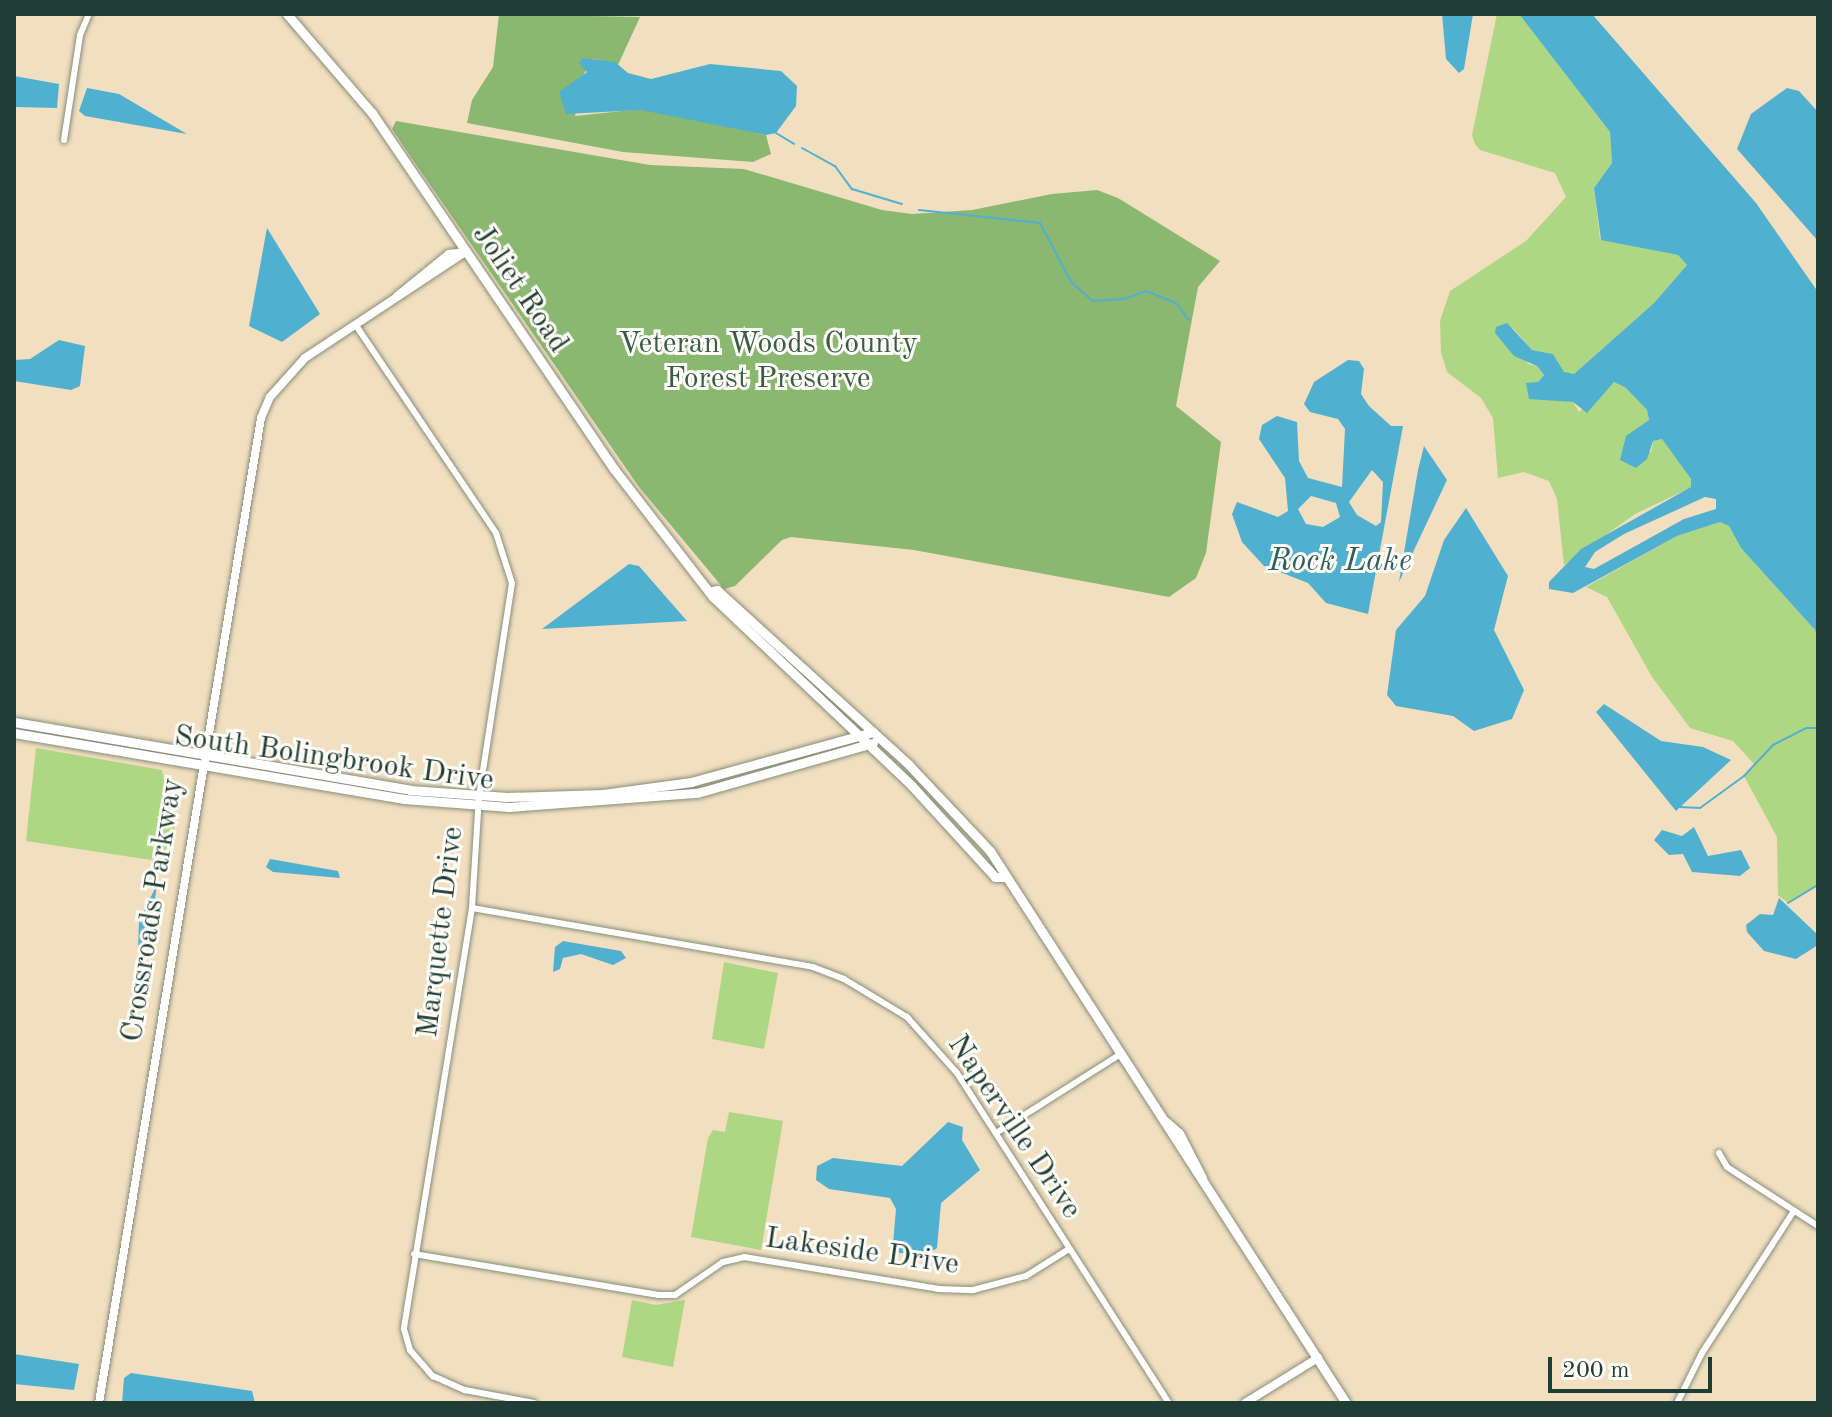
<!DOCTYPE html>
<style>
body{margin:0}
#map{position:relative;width:1832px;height:1417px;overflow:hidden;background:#f1dfc0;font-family:"Old Standard TT",serif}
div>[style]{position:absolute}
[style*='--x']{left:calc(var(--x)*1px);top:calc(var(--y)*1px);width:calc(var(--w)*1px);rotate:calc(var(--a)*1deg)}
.green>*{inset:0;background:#add782}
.forest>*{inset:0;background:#8ab870}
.water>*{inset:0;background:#50b0cf}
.stream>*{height:2px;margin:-1px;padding:0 1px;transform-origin:1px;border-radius:1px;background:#50b0cf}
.roads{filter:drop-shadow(0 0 2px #888e7a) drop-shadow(0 0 2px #888e7a)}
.street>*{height:6px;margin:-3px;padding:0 3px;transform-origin:3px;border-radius:3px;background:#fff}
.secondary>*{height:8px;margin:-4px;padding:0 4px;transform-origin:4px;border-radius:4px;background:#fff}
.primary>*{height:9px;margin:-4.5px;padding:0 4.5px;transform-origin:4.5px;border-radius:4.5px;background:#fff}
span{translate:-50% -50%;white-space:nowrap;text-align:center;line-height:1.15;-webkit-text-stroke:6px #fdfcf7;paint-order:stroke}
.street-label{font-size:30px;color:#1f3d34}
.park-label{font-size:30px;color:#3b5c44}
.water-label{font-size:32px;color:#2e6062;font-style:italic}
.frame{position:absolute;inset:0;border:16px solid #1f3d34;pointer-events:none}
.scale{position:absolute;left:1548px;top:1357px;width:164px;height:36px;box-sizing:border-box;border:4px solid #1f3d34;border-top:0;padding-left:10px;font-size:24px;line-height:28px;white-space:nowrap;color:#1f3d34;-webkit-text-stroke:6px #fdfcf7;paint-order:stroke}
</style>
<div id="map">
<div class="green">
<div style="clip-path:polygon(1497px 14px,1519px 14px,1610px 132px,1612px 163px,1594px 188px,1600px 239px,1678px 255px,1687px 265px,1654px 303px,1574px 374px,1564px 373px,1553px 354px,1532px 350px,1512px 327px,1528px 364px,1537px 366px,1544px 375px,1538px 382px,1556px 400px,1573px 402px,1579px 412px,1614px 382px,1626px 388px,1647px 410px,1649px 420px,1639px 427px,1651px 453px,1653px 441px,1662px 439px,1691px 479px,1692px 487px,1635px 514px,1564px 565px,1557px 499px,1549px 481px,1524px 472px,1498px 478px,1493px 418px,1481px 398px,1447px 372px,1441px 352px,1440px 321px,1450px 291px,1526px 241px,1566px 197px,1555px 173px,1480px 150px,1475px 144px,1472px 135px)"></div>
<div style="clip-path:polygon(1720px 522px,1729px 526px,1741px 548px,1815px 630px,1818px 643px,1818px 885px,1788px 903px,1778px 895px,1777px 837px,1744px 776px,1754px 764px,1733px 741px,1690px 728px,1652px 677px,1607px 597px,1586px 587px,1677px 536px)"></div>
<div style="clip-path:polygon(36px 748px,162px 770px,175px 829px,171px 863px,26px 841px)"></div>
<div style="clip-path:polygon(724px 962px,778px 973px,764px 1049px,712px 1039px)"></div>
<div style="clip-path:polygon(729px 1112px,783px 1121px,761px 1250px,691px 1237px,708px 1138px,713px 1130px,725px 1132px)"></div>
<div style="clip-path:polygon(632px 1300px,656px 1305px,685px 1300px,673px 1367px,622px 1357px)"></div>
</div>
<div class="forest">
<div style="clip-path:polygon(499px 14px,640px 17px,618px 65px,593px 59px,582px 77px,575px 116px,641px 109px,677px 115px,766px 135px,771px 154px,753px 162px,623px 152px,467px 123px,472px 100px,493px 67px)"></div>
<div style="clip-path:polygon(396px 121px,650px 165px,744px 169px,882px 210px,912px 214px,972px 210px,1052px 194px,1097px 190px,1118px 198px,1220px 261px,1198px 287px,1176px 406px,1221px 442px,1206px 553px,1196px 578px,1169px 597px,914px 550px,791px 537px,782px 540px,735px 586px,724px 589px,639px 487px,404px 147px,392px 129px)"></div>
</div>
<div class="water">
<div style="clip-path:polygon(1442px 14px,1473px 14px,1464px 69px,1459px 73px,1446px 59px)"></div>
<div style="clip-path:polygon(evenodd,1519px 14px,1592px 14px,1756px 203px,1818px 292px,1818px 643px,1815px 630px,1741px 548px,1729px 526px,1720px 522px,1677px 536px,1573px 593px,1549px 589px,1549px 582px,1581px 549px,1691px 487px,1691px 479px,1662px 439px,1653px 441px,1647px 459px,1636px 468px,1620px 460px,1626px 436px,1649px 420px,1647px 410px,1626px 388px,1614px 382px,1587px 413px,1573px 402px,1529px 399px,1526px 383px,1538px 382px,1544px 375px,1537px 366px,1514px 356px,1495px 333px,1496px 327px,1507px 323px,1532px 350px,1553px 354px,1564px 372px,1574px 374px,1654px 303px,1687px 265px,1678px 255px,1601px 240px,1594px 188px,1612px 163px,1610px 132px,1519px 14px,1705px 497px,1716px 499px,1716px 509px,1684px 519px,1594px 569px,1585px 567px,1595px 552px,1624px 534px,1705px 497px)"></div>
<div style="clip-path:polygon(582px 58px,615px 62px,628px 73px,651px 79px,710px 64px,781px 71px,797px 86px,796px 106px,776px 133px,766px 135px,641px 110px,566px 114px,559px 92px,587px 72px,579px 63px)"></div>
<div style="clip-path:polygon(14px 76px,59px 84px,57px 108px,14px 107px)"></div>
<div style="clip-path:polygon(87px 88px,119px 94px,187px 134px,85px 116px,79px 111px)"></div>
<div style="clip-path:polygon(1787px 88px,1799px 91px,1818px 112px,1818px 241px,1737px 149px,1751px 114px)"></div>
<div style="clip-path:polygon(267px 228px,320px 314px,282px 342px,249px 326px)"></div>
<div style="clip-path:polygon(59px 340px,85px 346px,80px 386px,71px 390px,14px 381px,14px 360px,30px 359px)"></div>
<div style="clip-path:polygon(evenodd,1348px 360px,1359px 361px,1364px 369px,1361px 394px,1369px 406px,1391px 426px,1403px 426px,1368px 614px,1326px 603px,1308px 583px,1264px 566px,1242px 542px,1232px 514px,1237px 502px,1278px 517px,1288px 511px,1285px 478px,1259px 439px,1262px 425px,1277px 416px,1297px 422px,1299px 461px,1308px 478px,1342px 487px,1345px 429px,1338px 419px,1310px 412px,1304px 404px,1314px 382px,1348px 360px,1372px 470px,1383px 482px,1381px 522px,1376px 526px,1357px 515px,1349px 502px,1372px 470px,1348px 360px,1311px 496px,1336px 503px,1340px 517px,1323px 527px,1306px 524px,1298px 509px,1311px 496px)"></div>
<div style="clip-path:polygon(1424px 446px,1447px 480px,1399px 582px,1418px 470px)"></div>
<div style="clip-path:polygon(1466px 508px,1508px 576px,1494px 630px,1524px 690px,1512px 719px,1474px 731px,1453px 716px,1396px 706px,1387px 695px,1396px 630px,1425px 596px,1444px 540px)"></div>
<div style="clip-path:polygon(629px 564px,639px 566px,687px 621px,542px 629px)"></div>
<div style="clip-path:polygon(1604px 704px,1661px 741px,1703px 747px,1731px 760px,1676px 811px,1596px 712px)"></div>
<div style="clip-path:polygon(1694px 827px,1708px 856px,1741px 850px,1750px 868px,1740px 876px,1692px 872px,1683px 854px,1669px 855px,1654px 840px,1662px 830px,1682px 836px)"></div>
<div style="clip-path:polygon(270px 859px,338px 871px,340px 878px,273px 872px,266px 867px)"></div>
<div style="clip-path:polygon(157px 884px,149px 944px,138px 948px,139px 922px)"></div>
<div style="clip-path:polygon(1779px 898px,1818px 935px,1818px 945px,1796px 959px,1764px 951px,1747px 932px,1746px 925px,1760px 914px,1773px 915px)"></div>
<div style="clip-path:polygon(563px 941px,621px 951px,626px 958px,613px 965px,581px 954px,563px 958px,560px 969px,553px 972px,555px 947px)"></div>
<div style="clip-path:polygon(948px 1122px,963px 1127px,962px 1140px,980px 1170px,941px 1203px,937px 1248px,928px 1254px,899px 1253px,893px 1244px,896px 1209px,890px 1198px,829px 1189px,816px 1180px,817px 1166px,833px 1158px,902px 1166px)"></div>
<div style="clip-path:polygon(14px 1354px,79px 1364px,74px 1390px,14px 1384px)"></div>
<div style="clip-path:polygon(131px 1373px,252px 1391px,255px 1403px,122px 1403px,124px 1378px)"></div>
</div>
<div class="stream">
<div style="--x:776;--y:133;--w:21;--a:31"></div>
<div style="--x:802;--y:148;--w:38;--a:29"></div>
<div style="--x:835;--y:166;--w:29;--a:54"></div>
<div style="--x:852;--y:189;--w:52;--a:16.7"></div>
<div style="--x:919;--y:210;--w:122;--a:6.1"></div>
<div style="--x:1040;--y:223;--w:67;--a:62.3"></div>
<div style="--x:1071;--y:282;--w:29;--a:41"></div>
<div style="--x:1093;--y:301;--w:32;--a:-4"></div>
<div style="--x:1125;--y:299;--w:22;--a:-21"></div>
<div style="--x:1146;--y:291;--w:32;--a:22"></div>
<div style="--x:1176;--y:303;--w:21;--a:53"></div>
<div style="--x:1680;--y:807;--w:20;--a:3"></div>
<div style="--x:1700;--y:808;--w:54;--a:-36"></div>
<div style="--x:1744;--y:776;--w:42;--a:-46.9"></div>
<div style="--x:1773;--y:745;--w:37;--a:-27"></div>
<div style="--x:1806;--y:728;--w:12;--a:0"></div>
<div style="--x:1788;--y:903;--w:35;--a:-31"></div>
</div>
<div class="roads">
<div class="street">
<div style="--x:64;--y:140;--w:106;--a:-81.3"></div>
<div style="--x:80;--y:35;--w:23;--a:-67"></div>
<div style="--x:355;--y:324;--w:252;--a:56"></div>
<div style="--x:496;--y:533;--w:52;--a:72.3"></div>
<div style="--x:512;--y:583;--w:216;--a:98.8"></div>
<div style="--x:479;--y:796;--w:112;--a:93.6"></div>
<div style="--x:472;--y:908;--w:426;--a:99.2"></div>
<div style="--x:404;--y:1329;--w:22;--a:74"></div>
<div style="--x:410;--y:1350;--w:35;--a:49"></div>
<div style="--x:433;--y:1376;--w:35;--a:24"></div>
<div style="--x:465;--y:1390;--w:70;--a:10.7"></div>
<div style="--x:472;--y:908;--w:346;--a:9.8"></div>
<div style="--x:813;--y:967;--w:33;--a:21"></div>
<div style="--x:844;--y:979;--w:74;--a:31.1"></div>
<div style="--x:907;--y:1017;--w:75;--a:48.2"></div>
<div style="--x:957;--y:1073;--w:392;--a:57.3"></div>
<div style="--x:996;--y:1133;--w:149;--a:-32.4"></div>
<div style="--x:1719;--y:1153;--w:16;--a:60"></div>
<div style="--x:1727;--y:1167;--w:108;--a:33"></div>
<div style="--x:414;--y:1254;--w:248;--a:9.5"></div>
<div style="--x:659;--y:1295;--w:16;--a:0"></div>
<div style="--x:675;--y:1295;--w:58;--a:-34.5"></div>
<div style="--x:723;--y:1262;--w:22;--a:-13"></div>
<div style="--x:744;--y:1257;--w:198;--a:9.3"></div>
<div style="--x:939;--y:1289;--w:34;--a:2"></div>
<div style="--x:973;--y:1290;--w:55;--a:-14.8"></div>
<div style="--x:1026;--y:1276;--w:51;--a:-32.1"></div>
<div style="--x:1677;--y:1403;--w:56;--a:-63.4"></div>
<div style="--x:1702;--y:1353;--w:169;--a:-57.1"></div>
</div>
<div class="secondary">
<div style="--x:397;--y:296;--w:67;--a:-38.9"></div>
<div style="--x:449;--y:254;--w:16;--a:-7"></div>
<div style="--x:99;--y:1403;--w:998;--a:-80.66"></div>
<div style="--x:261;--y:418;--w:23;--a:-67"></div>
<div style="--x:270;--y:397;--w:52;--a:-48.1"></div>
<div style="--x:305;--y:358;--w:192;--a:-33.5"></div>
<div style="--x:1245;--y:1403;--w:86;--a:-31.7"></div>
</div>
<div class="primary">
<div style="--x:287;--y:14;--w:130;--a:49.4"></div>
<div style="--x:372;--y:113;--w:430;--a:55.8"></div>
<div style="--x:614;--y:469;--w:162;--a:52.3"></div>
<div style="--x:713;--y:597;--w:274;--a:43.5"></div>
<div style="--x:912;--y:786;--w:123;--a:47.6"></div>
<div style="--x:995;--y:877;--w:8;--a:0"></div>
<div style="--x:712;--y:591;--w:5;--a:-11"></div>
<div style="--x:717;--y:590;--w:260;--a:42.3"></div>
<div style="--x:909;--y:765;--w:118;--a:46.7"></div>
<div style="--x:990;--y:851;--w:657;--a:57.18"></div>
<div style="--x:14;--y:722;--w:402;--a:9.7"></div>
<div style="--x:410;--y:790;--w:97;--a:4.1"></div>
<div style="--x:507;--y:797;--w:96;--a:-1.8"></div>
<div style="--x:603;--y:794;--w:89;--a:-7.8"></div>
<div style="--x:691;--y:782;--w:189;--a:-15.4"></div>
<div style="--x:14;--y:733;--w:396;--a:9.6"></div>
<div style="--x:404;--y:799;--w:105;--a:4.4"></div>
<div style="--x:509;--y:807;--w:189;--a:-4.3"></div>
<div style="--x:697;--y:793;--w:183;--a:-15.9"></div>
<div style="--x:1165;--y:1121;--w:18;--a:41"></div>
<div style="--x:1179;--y:1133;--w:51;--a:62.9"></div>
</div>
</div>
<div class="street-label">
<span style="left:520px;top:289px;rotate:56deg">Joliet Road</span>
<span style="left:334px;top:759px;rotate:8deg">South Bolingbrook Drive</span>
<span style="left:153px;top:910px;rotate:-81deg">Crossroads Parkway</span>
<span style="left:441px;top:932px;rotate:-83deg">Marquette Drive</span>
<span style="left:1014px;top:1127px;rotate:56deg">Naperville Drive</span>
<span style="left:862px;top:1252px;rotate:8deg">Lakeside Drive</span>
</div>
<div class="park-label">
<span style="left:768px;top:361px">Veteran Woods County<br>Forest Preserve</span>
</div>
<div class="water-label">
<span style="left:1340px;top:562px">Rock Lake</span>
</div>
<div class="frame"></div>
<div class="scale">200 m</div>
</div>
